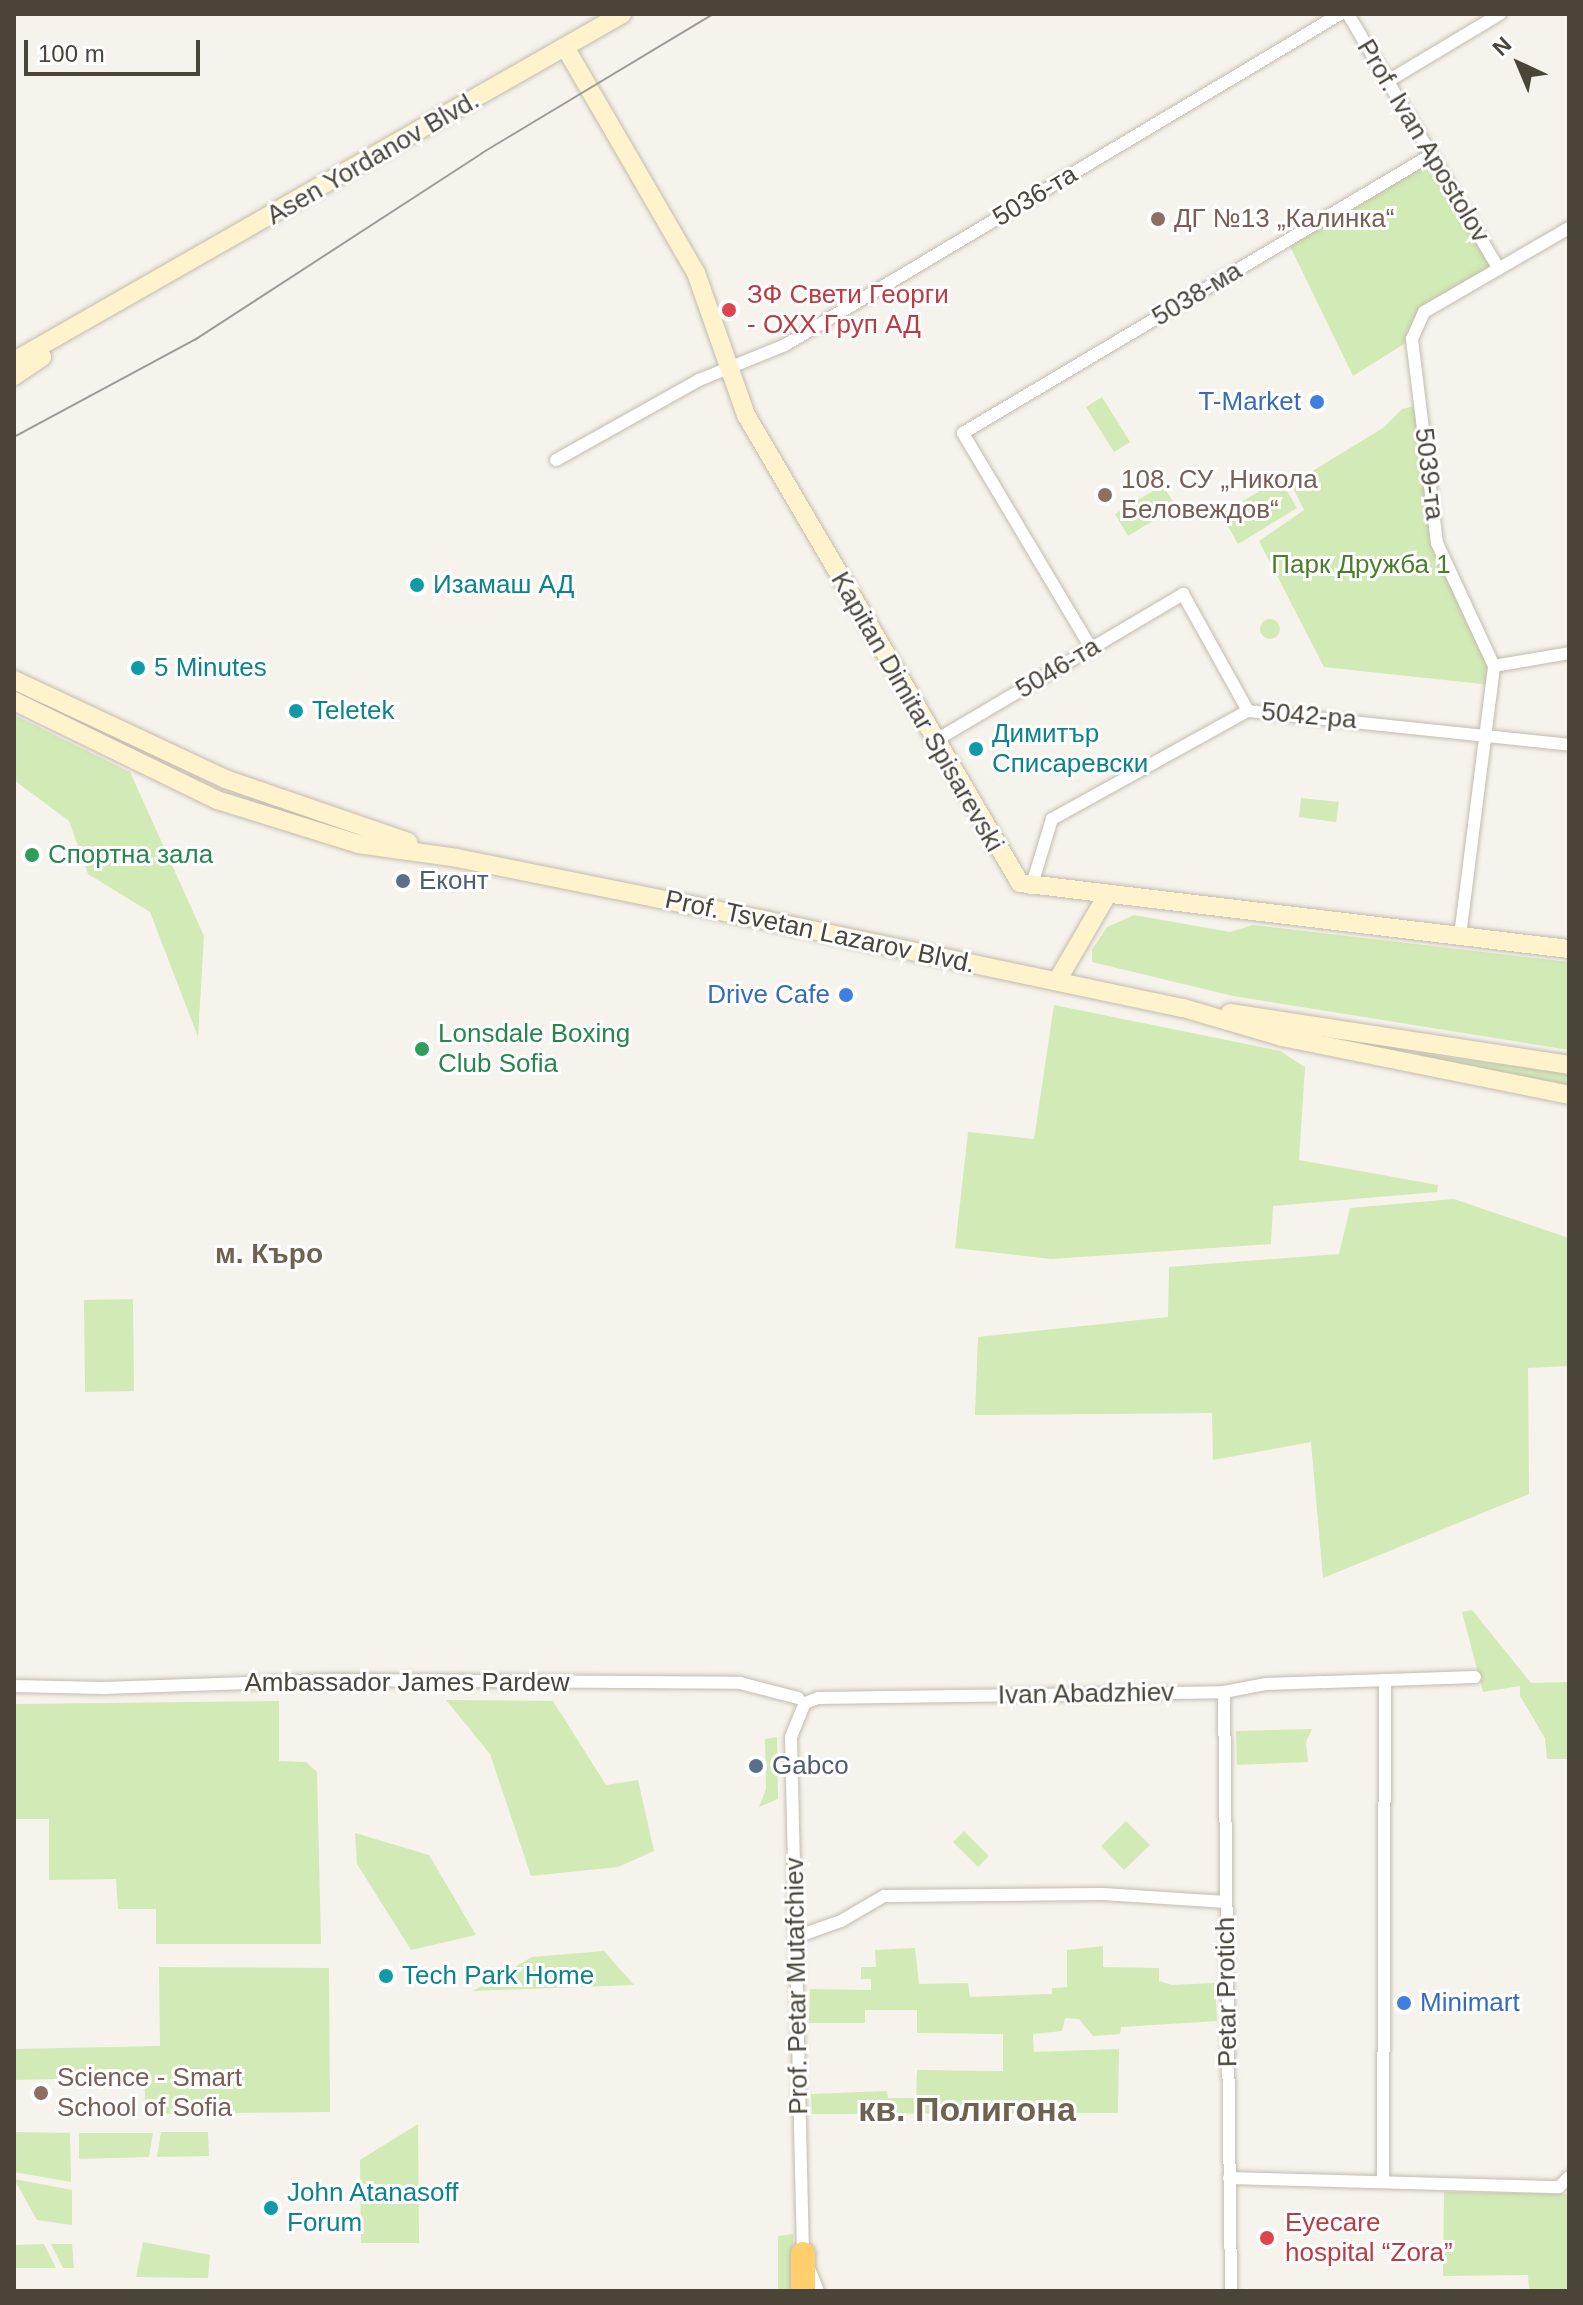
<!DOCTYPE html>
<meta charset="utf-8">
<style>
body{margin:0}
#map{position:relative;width:1583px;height:2305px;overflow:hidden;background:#f6f3ec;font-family:Arial,sans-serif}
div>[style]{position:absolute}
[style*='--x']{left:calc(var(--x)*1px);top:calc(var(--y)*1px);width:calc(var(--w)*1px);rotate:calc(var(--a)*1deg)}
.green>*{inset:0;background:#d2eab5}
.round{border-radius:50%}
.roads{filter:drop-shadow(0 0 2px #c2bbae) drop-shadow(0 0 2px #c2bbae)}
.street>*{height:12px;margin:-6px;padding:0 6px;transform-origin:6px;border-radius:6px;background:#fff}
.secondary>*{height:18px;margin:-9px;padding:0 9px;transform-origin:9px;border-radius:9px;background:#fff3cd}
.highway>*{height:24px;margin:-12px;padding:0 12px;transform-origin:12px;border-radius:12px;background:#ffcf6e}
.tram>*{height:2px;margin:-1px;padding:0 1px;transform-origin:1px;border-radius:1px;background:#9a9a9a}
.dots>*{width:22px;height:22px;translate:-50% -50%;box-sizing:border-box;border:4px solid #fff;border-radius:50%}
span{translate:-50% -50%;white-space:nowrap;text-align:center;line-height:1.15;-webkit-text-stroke:6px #fff;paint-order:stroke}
.street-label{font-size:26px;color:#4b4439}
.education-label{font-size:26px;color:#785e54}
.left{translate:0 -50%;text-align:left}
.health-label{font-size:26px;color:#be3a42}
.shop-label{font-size:26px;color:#366cbe}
.right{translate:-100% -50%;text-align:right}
.park-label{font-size:26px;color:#4a7f2a}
.culture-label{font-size:26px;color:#0d838f}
.leisure-label{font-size:26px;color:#27864d}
.service-label{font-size:26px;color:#4e5e75}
.neighbourhood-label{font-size:28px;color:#6e6250;font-weight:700}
.district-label{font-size:34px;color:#6e6250;font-weight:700}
.frame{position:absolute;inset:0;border:16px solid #4b4439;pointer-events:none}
.north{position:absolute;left:1479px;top:24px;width:80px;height:80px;-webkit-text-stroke:6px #fff;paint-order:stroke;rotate:316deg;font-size:22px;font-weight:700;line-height:32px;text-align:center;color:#4b4439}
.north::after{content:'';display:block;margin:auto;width:28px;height:36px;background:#4b4439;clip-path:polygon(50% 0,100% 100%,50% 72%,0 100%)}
.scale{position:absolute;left:24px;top:40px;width:176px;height:36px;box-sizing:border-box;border:4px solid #4b4439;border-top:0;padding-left:10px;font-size:24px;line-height:28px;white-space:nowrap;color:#4b4439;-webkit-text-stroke:6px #fff;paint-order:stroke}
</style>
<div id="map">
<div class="green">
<div style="clip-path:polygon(1431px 155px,1499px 269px,1425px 312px,1412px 339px,1353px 376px,1287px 240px)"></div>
<div style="clip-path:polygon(1102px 397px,1130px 442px,1114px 452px,1086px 407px)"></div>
<div style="clip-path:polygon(1420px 405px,1437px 543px,1494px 666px,1491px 685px,1324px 667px,1259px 541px,1304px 510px,1291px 484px,1383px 428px,1402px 409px)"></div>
<div style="clip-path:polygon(1280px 479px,1297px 508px,1238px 544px,1221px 514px)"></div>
<div style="clip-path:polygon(1163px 485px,1176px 507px,1128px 536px,1115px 514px)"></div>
<div class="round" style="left:1260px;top:619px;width:20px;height:20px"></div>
<div style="clip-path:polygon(14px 715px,130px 772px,204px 936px,198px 1037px,150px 912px,88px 874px,69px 821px,14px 780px)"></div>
<div style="clip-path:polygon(1301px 798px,1339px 802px,1336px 822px,1299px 817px)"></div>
<div style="clip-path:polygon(1134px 915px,1230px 932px,1253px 925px,1569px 962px,1569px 1050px,1233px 996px,1092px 962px,1092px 950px,1107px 927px)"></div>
<div style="clip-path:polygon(1054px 1005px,1280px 1051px,1305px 1067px,1299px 1160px,1438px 1185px,1437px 1192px,1273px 1206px,1271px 1244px,1051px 1259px,955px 1248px,968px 1132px,1034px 1139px)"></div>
<div style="clip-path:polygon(1418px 1053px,1569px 1074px,1569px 1085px,1419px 1055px)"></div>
<div style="clip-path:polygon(1454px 1199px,1569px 1238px,1569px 1366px,1528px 1368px,1529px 1494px,1323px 1578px,1311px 1442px,1213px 1460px,1212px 1413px,975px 1415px,978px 1337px,1168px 1317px,1169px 1267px,1339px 1254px,1350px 1208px)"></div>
<div style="clip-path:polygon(133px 1299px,134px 1391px,85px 1392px,84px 1300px)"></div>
<div style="clip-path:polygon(1472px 1610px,1531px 1683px,1569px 1682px,1569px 1759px,1547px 1759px,1545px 1738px,1520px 1696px,1520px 1686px,1483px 1692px,1462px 1612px)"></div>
<div style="clip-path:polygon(446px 1700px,553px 1701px,606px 1785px,638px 1780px,654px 1851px,618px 1867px,531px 1876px,490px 1754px)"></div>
<div style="clip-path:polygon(279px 1701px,279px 1761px,306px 1762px,317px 1772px,321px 1944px,156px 1944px,156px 1909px,118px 1909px,116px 1879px,49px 1880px,49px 1819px,14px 1819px,14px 1704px)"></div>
<div style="clip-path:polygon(1312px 1729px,1306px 1742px,1308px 1762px,1237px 1765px,1236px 1731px)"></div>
<div style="clip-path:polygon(777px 1737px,778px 1799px,759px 1807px,766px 1789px,765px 1739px)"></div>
<div style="clip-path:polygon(1126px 1821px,1150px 1845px,1124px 1870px,1101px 1846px)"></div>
<div style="clip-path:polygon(964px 1831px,989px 1856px,978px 1867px,953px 1842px)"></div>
<div style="clip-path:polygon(355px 1833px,429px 1855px,476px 1935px,411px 1950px,357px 1864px)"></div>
<div style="clip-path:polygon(1103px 1946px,1103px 1967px,1159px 1968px,1159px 1981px,1172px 1985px,1215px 1983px,1217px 2021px,1121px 2027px,1120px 2034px,1093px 2036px,1079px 2019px,1065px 2018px,1062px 2031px,1033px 2034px,1034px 2052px,1119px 2049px,1118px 2113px,812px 2114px,811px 2094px,887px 2091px,888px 2098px,916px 2098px,917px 2070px,1003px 2071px,1003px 2034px,917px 2033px,917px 2010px,865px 2010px,865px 2023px,809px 2023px,810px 1989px,871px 1990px,871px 1979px,861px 1979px,861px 1967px,876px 1967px,875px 1950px,915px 1948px,919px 1984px,968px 1983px,970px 1997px,1052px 1994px,1052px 1988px,1067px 1987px,1067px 1950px)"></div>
<div style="clip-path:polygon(604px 1951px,634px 1985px,473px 1991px,532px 1957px)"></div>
<div style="clip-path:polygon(159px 1967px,329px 1968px,330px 2112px,146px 2114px,144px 2077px,14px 2080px,14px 2049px,160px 2046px)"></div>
<div style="clip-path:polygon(418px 2124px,419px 2243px,361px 2243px,360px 2160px)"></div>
<div style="clip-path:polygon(14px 2132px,70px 2133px,71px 2182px,14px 2172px)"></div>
<div style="clip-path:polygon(161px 2132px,208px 2132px,209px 2156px,157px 2157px)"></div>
<div style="clip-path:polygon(79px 2133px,153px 2133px,149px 2157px,79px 2159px)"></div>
<div style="clip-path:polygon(14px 2179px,72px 2190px,72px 2225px,37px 2220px)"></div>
<div style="clip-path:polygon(1444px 2192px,1569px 2194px,1569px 2291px,1529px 2291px,1528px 2275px,1443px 2276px)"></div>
<div style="clip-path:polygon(793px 2234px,794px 2291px,778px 2291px,778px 2236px)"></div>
<div style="clip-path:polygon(143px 2242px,210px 2255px,208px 2278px,136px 2277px)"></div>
<div style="clip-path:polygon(44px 2244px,56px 2268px,14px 2268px,14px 2245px)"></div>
<div style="clip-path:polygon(51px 2244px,72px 2244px,74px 2268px,63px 2268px)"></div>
</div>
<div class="roads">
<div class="street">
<div style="--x:1348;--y:14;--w:296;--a:59.4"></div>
<div style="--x:1388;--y:81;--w:131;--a:-30.9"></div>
<div style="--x:556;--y:460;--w:164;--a:-29.2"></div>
<div style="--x:699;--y:380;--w:93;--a:-22.1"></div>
<div style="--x:785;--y:345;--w:646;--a:-30.81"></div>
<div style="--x:1091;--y:648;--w:250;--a:-120.8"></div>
<div style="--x:963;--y:433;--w:544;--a:-30.71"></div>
<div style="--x:1494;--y:666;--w:76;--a:-9.8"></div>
<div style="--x:933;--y:742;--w:291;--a:-30.6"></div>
<div style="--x:1183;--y:594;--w:134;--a:60.9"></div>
<div style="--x:1031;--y:888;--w:72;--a:-73.1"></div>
<div style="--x:1052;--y:819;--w:224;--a:-28.9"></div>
<div style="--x:1248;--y:711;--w:323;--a:6"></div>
<div style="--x:1460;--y:936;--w:272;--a:-82.8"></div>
<div style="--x:1494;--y:666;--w:136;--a:-114.9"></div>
<div style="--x:1437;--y:543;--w:206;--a:-97"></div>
<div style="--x:1412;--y:339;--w:30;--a:-66"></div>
<div style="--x:1424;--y:312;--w:168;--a:-30.1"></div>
<div style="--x:14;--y:1686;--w:89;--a:1.3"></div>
<div style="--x:103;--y:1688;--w:232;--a:-2"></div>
<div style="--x:335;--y:1680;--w:405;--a:0.4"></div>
<div style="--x:740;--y:1683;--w:60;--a:14.5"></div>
<div style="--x:1224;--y:1692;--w:599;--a:89.33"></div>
<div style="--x:796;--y:1937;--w:48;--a:-19.6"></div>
<div style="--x:841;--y:1921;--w:50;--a:-30.2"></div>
<div style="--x:884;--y:1896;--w:219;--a:-0.5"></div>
<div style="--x:1103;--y:1894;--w:123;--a:3.7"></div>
<div style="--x:1229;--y:2178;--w:330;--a:1.6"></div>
<div style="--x:1559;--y:2187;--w:14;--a:-45"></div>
<div style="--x:1383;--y:2181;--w:501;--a:-89.77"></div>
<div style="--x:818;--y:2291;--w:40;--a:-112"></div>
<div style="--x:803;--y:2254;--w:517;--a:-91.33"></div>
<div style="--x:791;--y:1737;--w:37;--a:-68"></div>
<div style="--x:805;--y:1703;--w:14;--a:-21"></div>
<div style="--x:818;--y:1698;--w:406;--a:-0.8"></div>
<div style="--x:1224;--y:1692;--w:43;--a:-10.8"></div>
<div style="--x:1266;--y:1684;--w:209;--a:-1.9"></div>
</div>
<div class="secondary">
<div style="--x:565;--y:47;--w:261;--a:59.9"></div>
<div style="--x:696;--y:273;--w:151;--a:70.6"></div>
<div style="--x:746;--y:415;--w:542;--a:59.65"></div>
<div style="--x:1020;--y:883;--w:553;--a:6.86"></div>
<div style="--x:14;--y:361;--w:700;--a:-29.71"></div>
<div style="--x:14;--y:376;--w:34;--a:-34"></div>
<div style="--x:14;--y:680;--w:233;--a:25.1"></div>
<div style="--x:225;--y:779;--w:194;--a:19"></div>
<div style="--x:14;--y:701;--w:226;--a:26"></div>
<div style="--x:217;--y:800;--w:148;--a:17.3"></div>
<div style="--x:358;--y:844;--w:100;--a:8"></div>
<div style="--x:457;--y:858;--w:309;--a:11.4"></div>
<div style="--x:760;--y:919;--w:432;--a:11.9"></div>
<div style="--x:1183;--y:1008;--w:103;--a:16.3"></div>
<div style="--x:1282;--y:1037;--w:293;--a:11.4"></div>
<div style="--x:1057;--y:981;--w:99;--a:-59.8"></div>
<div style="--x:1230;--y:1013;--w:343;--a:8.7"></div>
</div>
<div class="highway">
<div style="--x:803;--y:2254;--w:37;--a:90"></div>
</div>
</div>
<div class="tram">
<div style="--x:14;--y:437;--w:207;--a:-28.3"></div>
<div style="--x:196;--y:339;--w:341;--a:-33"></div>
<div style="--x:482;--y:153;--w:270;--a:-31"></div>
</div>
<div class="dots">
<div style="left:1158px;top:219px;background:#8d6e63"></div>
<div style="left:729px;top:310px;background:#e0444e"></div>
<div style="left:1317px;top:402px;background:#3f7fe0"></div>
<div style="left:1105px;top:495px;background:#8d6e63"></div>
<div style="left:417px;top:585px;background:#0f9aa8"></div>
<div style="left:138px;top:668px;background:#0f9aa8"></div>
<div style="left:296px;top:711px;background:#0f9aa8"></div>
<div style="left:976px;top:749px;background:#0f9aa8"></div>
<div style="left:32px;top:855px;background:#2e9e5b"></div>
<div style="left:403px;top:881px;background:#5c6f8a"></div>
<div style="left:846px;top:995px;background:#3f7fe0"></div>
<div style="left:422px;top:1049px;background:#2e9e5b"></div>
<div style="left:756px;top:1766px;background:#5c6f8a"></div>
<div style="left:386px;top:1976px;background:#0f9aa8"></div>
<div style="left:1404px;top:2003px;background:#3f7fe0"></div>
<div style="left:41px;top:2093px;background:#8d6e63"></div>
<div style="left:271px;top:2208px;background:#0f9aa8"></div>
<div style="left:1267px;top:2238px;background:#e0444e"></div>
</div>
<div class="street-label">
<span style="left:1423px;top:141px;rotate:59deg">Prof. Ivan Apostolov</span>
<span style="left:373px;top:158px;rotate:-30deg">Asen Yordanov Blvd.</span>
<span style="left:1035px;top:196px;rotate:-31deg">5036-та</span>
<span style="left:1197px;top:294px;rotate:-31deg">5038-ма</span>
<span style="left:1429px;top:474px;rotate:83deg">5039-та</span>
<span style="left:1058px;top:668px;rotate:-31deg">5046-та</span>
<span style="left:917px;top:712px;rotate:60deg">Kapitan Dimitar Spisarevski</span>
<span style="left:1309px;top:716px;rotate:5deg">5042-ра</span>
<span style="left:820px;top:932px;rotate:12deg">Prof. Tsvetan Lazarov Blvd.</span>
<span style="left:407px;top:1683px">Ambassador James Pardew</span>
<span style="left:1086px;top:1694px;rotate:-1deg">Ivan Abadzhiev</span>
<span style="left:797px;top:1986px;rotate:-91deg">Prof. Petar Mutafchiev</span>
<span style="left:1227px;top:1992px;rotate:-91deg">Petar Protich</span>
</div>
<div class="education-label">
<span class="left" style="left:1174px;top:219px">ДГ №13 „Калинка“</span>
<span class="left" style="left:1121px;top:495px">108. СУ „Никола<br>Беловеждов“</span>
<span class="left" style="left:57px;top:2093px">Science - Smart<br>School of Sofia</span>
</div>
<div class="health-label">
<span class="left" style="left:747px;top:310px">ЗФ Свети Георги<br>- ОХХ Груп АД</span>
<span class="left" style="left:1285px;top:2238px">Eyecare<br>hospital “Zora”</span>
</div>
<div class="shop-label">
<span class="right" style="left:1301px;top:402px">T-Market</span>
<span class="right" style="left:830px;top:995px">Drive Cafe</span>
<span class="left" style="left:1420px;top:2003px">Minimart</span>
</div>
<div class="park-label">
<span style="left:1361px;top:565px">Парк Дружба 1</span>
</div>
<div class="culture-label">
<span class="left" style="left:433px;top:585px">Изамаш АД</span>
<span class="left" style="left:154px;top:668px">5 Minutes</span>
<span class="left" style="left:312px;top:711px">Teletek</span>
<span class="left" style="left:992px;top:749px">Димитър<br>Списаревски</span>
<span class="left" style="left:402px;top:1976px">Tech Park Home</span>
<span class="left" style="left:287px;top:2208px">John Atanasoff<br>Forum</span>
</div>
<div class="leisure-label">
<span class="left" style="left:48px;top:855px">Спортна зала</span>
<span class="left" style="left:438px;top:1049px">Lonsdale Boxing<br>Club Sofia</span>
</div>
<div class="service-label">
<span class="left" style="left:419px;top:881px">Еконт</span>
<span class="left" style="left:772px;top:1766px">Gabco</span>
</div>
<div class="neighbourhood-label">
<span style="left:269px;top:1254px">м. Къро</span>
</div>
<div class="district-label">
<span style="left:967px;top:2110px">кв. Полигона</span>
</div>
<div class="frame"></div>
<div class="north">N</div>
<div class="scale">100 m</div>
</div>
